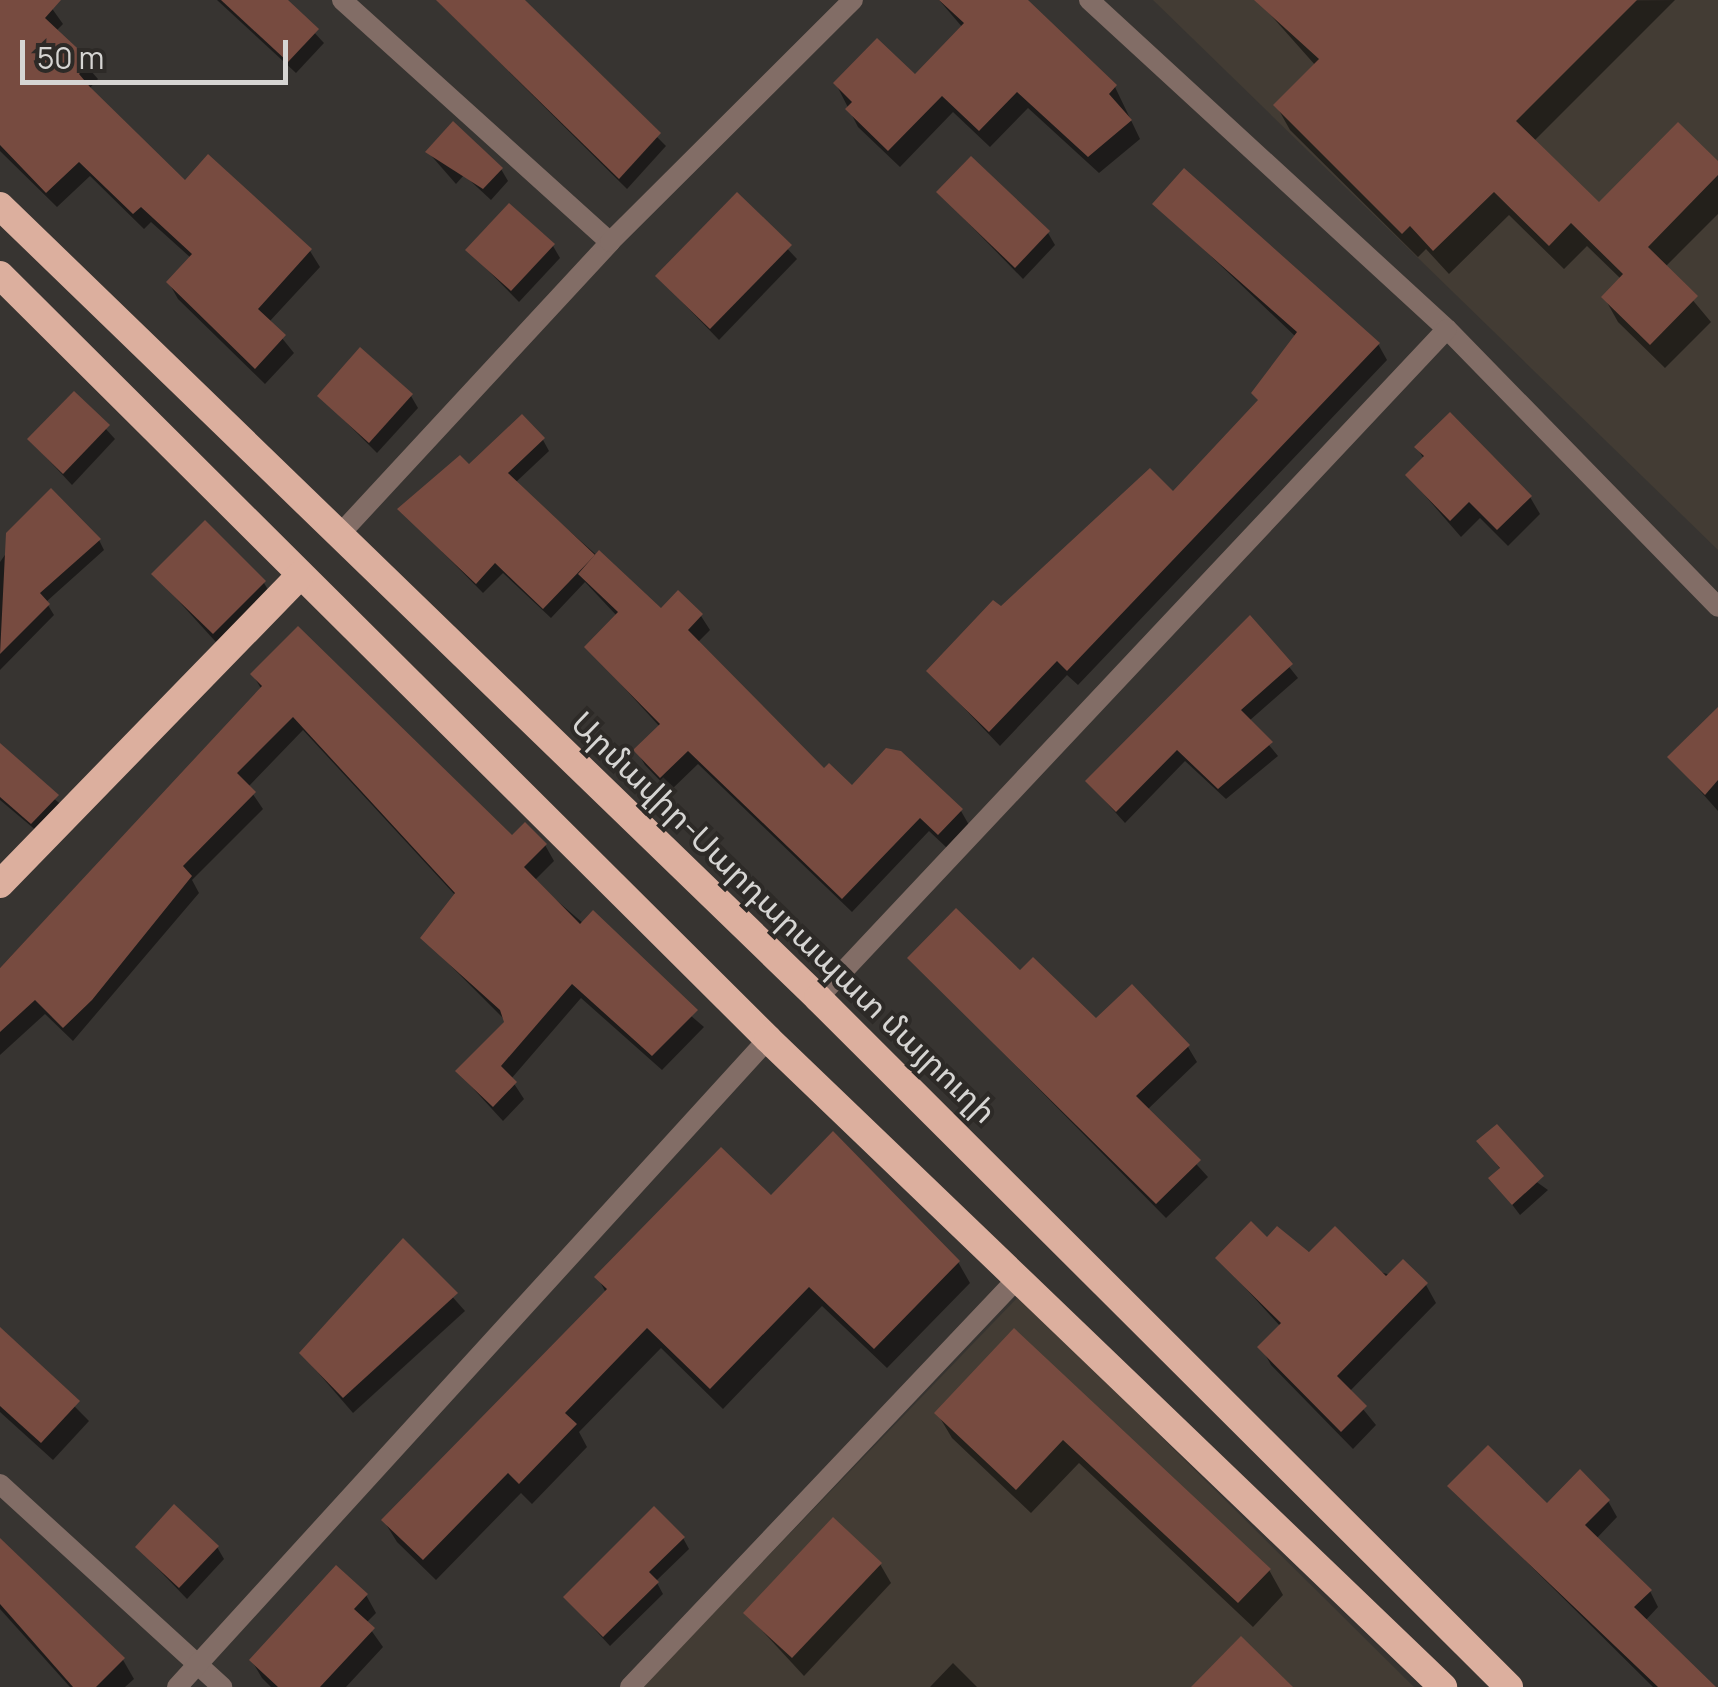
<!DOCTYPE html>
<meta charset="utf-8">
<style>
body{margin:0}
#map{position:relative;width:1718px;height:1687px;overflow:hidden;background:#373431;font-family:Manrope,"Noto Sans Armenian",sans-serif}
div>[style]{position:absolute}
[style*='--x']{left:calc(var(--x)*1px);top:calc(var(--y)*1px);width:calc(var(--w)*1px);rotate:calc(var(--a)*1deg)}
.built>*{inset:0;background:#433c34}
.shadow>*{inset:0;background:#0007}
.building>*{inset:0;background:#774b40}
.minor>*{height:20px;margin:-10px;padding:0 10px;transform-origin:10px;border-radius:10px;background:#826d66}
.trunk>*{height:28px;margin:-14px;padding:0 14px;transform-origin:14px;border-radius:14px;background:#dcaf9e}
span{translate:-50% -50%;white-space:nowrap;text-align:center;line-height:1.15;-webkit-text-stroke:8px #2d2a27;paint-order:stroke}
.street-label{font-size:32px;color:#d6d5d3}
.scale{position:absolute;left:20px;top:40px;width:268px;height:45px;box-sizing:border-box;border:5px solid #d6d5d3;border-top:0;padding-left:12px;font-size:30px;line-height:35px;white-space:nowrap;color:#d6d5d3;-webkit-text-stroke:8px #2d2a27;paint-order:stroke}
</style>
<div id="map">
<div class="built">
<div style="clip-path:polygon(1153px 0,1718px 0,1718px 550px)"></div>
<div style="clip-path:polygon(1019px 1296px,1414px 1687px,642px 1687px)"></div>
</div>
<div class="shadow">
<div style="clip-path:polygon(0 0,46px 0,63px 24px,56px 31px,98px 79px,90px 88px,185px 183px,208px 158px,310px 251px,320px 267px,269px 322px,294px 353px,265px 384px,178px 299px,169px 283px,191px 258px,151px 222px,144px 229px,90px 176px,57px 207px,0 151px)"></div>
<div style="clip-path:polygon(217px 0,284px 0,324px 43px,296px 73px)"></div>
<div style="clip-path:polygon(437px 0,521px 0,666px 146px,627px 189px)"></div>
<div style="clip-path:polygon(939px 0,1024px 0,1115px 87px,1140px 139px,1099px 173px,1028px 108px,990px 147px,953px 112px,900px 167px,858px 127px,836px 84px,915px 78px,963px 28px)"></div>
<div style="clip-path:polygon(1675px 0,1534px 141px,1600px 206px,1718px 164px,1718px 214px,1665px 267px,1711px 322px,1665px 368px,1618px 322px,1604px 297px,1621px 279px,1587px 246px,1564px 269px,1509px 215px,1449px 274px,1426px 249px,1418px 257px,1290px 130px,1276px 105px,1316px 66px,1260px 3px)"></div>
<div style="clip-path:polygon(428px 152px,501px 169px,508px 181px,491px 200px,464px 175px,456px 184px)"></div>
<div style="clip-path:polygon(939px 193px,1048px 233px,1055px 245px,1023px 279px)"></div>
<div style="clip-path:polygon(737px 195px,797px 259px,719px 340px,658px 277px)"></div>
<div style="clip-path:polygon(1156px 204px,1378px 344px,1387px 360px,1078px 685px,1067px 675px,1000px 746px,929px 671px,1001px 610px,1173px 495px,1259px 402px,1296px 337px)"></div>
<div style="clip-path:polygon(553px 246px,560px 258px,519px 302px,468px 250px)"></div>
<div style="clip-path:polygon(74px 394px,115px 439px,72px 485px,30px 440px)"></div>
<div style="clip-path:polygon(320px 396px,411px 396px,418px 408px,377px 453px)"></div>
<div style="clip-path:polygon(543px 440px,549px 451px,515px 483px,661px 612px,701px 616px,710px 630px,697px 643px,824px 772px,852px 788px,961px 811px,969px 825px,947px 848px,929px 831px,852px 912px,698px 764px,670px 791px,645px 765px,636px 750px,660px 727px,587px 647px,617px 616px,585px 582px,551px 618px,503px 573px,483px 593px,401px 510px,469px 468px)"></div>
<div style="clip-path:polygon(1417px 448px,1530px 497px,1540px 514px,1508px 546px,1480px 518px,1461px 537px,1408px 476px,1424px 459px)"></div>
<div style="clip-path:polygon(99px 540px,104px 550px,46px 602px,54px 615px,0 670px,0 562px,14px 542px)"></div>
<div style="clip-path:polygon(154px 574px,264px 583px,275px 602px,225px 652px)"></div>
<div style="clip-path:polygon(1250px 618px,1298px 678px,1249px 721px,1278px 756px,1226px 799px,1185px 761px,1125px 823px,1088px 782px)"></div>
<div style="clip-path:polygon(253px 675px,512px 838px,545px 845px,554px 861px,534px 881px,704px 1027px,662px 1070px,581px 998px,511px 1079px,524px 1099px,503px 1121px,458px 1072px,507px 1022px,423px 938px,456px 896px,303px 730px,248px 787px,263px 809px,192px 880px,199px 893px,73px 1041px,45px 1014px,0 1055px,0 968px,262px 690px)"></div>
<div style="clip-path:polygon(1718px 711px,1718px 811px,1670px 757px)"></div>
<div style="clip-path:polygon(0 755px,63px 806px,38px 832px,0 800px)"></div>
<div style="clip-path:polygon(910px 958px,1020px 973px,1096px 1022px,1188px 1047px,1197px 1062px,1147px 1110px,1208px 1177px,1166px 1218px)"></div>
<div style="clip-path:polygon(1480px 1142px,1548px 1190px,1520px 1215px,1492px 1178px,1501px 1170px)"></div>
<div style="clip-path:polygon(771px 1199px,958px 1262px,970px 1283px,887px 1368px,822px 1306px,723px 1409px,661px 1348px,579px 1432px,587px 1447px,532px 1504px,521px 1493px,436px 1580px,397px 1542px,384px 1521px,606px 1293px,598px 1278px)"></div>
<div style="clip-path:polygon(1267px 1240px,1426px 1285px,1436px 1303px,1349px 1392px,1376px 1425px,1353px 1449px,1271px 1365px,1261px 1347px,1281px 1327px,1218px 1258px)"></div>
<div style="clip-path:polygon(403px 1241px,465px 1311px,353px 1413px,302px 1354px)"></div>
<div style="clip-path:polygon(0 1331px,89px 1421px,53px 1460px,0 1412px)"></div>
<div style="clip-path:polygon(1014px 1332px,1269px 1570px,1283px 1595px,1253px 1627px,1079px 1463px,1031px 1513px,952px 1438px,937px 1413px)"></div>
<div style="clip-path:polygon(1451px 1487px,1547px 1507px,1608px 1501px,1617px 1517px,1596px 1539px,1650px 1591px,1658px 1607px,1645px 1621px,1712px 1687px,1653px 1687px)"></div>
<div style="clip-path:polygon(683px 1538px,689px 1549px,656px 1581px,663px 1594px,610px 1646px,566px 1598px)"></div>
<div style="clip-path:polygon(0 1541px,123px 1660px,134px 1679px,125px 1687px,70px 1687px,0 1609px)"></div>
<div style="clip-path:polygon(217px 1547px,224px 1559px,187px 1599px,138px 1548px)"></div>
<div style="clip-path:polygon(880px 1564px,891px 1583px,804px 1676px,746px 1613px)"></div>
<div style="clip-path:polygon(366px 1595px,376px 1613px,366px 1623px,383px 1647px,346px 1687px,271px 1687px,262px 1678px,252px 1661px)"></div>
<div style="clip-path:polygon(953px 1663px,977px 1687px,930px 1687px)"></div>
</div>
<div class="building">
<div style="clip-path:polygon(0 0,61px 0,45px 18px,91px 61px,79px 74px,90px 87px,185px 180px,208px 154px,312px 249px,258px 309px,286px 335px,255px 369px,166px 282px,192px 254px,141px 207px,133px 214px,79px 162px,46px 193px,0 145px)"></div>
<div style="clip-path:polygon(221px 0,288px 0,319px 29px,288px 62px)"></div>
<div style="clip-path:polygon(436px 0,525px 0,661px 133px,619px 179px)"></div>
<div style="clip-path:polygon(939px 0,1028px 0,1117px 85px,1109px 94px,1132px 120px,1088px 157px,1017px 92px,979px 131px,942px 96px,888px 151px,845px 109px,852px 102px,833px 83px,877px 38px,915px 74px,964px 23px)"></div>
<div style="clip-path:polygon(1254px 0,1637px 0,1516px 121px,1599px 202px,1678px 122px,1718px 161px,1718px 175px,1648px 247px,1698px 296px,1650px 345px,1601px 297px,1623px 274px,1571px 223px,1549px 246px,1494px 192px,1433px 251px,1410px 226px,1402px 234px,1273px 105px,1319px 59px)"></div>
<div style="clip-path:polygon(453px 121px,503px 168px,483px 189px,425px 152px)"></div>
<div style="clip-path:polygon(971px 156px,1050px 231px,1015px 268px,936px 192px)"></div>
<div style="clip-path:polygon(1184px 168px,1380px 343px,1067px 671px,1057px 661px,989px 732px,926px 671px,993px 600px,1001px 606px,1150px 468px,1173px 491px,1258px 400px,1251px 393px,1297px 332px,1152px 204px)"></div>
<div style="clip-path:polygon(737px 192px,792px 245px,710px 329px,655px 276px)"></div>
<div style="clip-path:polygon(509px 203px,555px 244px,511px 291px,465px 250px)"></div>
<div style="clip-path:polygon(360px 347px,413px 394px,369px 443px,317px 396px)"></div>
<div style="clip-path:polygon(74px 391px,110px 425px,63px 474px,27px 439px)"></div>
<div style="clip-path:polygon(1450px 412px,1532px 496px,1497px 530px,1469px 502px,1450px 521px,1405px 475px,1424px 456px,1414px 447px)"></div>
<div style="clip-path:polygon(522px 414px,545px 438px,508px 473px,595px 555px,543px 609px,495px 563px,476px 584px,397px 509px,460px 455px,469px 464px)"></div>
<div style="clip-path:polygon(51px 488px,101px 539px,40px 593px,50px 604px,0 654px,6px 533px)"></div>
<div style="clip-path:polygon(205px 520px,266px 581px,213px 634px,151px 574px)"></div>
<div style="clip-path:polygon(599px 550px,661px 608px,678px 590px,703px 614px,688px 630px,824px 768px,829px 763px,852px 785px,886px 748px,901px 751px,963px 809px,938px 835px,920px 818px,842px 899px,688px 751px,660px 778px,633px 750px,660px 724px,584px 647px,618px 612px,578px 574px)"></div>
<div style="clip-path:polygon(1250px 615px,1293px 664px,1241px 710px,1273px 742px,1218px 789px,1177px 750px,1116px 812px,1085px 781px)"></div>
<div style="clip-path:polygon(298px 626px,512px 835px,525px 822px,547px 844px,524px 867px,580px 924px,593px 910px,698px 1010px,652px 1056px,572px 984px,501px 1066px,517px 1082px,493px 1107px,455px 1071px,504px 1022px,500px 1010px,420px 938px,455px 893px,293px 717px,237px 773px,256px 792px,183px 866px,192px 876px,92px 1000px,63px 1028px,35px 1000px,0 1032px,0 968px,262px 686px,250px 674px)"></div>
<div style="clip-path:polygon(1718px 707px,1718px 780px,1705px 795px,1667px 757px)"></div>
<div style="clip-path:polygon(0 743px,59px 795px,31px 824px,0 797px)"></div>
<div style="clip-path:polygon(956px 908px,1020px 970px,1033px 957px,1096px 1018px,1132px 984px,1190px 1045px,1136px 1096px,1201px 1160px,1156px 1204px,907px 958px)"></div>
<div style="clip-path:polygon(1497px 1124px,1544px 1176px,1512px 1205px,1488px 1178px,1500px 1168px,1476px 1141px)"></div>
<div style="clip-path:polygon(833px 1131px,960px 1261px,874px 1349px,809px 1287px,710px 1389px,647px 1328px,565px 1413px,577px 1424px,519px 1484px,508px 1473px,423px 1560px,381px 1520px,607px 1289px,594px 1277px,721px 1147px,771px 1195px)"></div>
<div style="clip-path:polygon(1251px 1221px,1267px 1237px,1277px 1226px,1309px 1252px,1335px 1226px,1386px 1276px,1403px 1259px,1428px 1283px,1337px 1376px,1367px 1406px,1341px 1432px,1257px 1347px,1281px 1323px,1215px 1258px)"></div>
<div style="clip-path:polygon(403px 1238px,458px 1293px,343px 1398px,299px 1353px)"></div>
<div style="clip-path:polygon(0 1327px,80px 1401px,41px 1443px,0 1406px)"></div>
<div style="clip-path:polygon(1014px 1328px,1271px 1569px,1238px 1603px,1063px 1440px,1016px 1490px,934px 1413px)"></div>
<div style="clip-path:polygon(1488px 1445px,1547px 1503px,1580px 1469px,1610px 1500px,1585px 1525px,1652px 1590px,1634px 1607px,1716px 1687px,1658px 1687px,1447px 1486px)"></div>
<div style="clip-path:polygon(174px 1504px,219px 1546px,179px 1588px,135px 1547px)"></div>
<div style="clip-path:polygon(654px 1506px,685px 1537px,649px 1572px,659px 1582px,603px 1637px,563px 1597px)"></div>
<div style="clip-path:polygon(833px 1517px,882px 1563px,792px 1658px,743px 1613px)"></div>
<div style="clip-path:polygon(0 1538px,125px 1658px,96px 1687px,73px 1687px,0 1604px)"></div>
<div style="clip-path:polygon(336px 1565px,368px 1594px,354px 1609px,375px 1628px,320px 1687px,278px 1687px,249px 1660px)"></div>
<div style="clip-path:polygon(1241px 1636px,1293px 1687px,1191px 1687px)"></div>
</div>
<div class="minor">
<div style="--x:342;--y:0;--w:361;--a:42.1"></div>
<div style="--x:1089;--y:0;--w:486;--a:42.6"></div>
<div style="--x:1447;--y:329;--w:388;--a:45.7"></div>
<div style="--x:340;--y:534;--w:398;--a:-47.2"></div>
<div style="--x:610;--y:242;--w:343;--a:-44.9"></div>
<div style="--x:818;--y:998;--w:918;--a:-46.77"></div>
<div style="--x:0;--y:1484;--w:301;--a:42.4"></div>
<div style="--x:177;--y:1687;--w:877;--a:-47.63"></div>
<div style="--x:630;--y:1687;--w:561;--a:-46.52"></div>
</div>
<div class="trunk">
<div style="--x:0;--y:206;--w:1139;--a:44.07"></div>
<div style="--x:818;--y:998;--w:976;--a:44.92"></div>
<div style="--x:0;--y:275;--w:1083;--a:44.85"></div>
<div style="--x:768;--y:1039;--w:936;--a:43.83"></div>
<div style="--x:0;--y:884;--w:431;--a:-45.8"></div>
</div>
<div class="street-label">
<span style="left:784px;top:917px;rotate:44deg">Արմավիր-Սարդարապատ մայրուղի</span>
</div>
<div class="scale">50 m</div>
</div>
